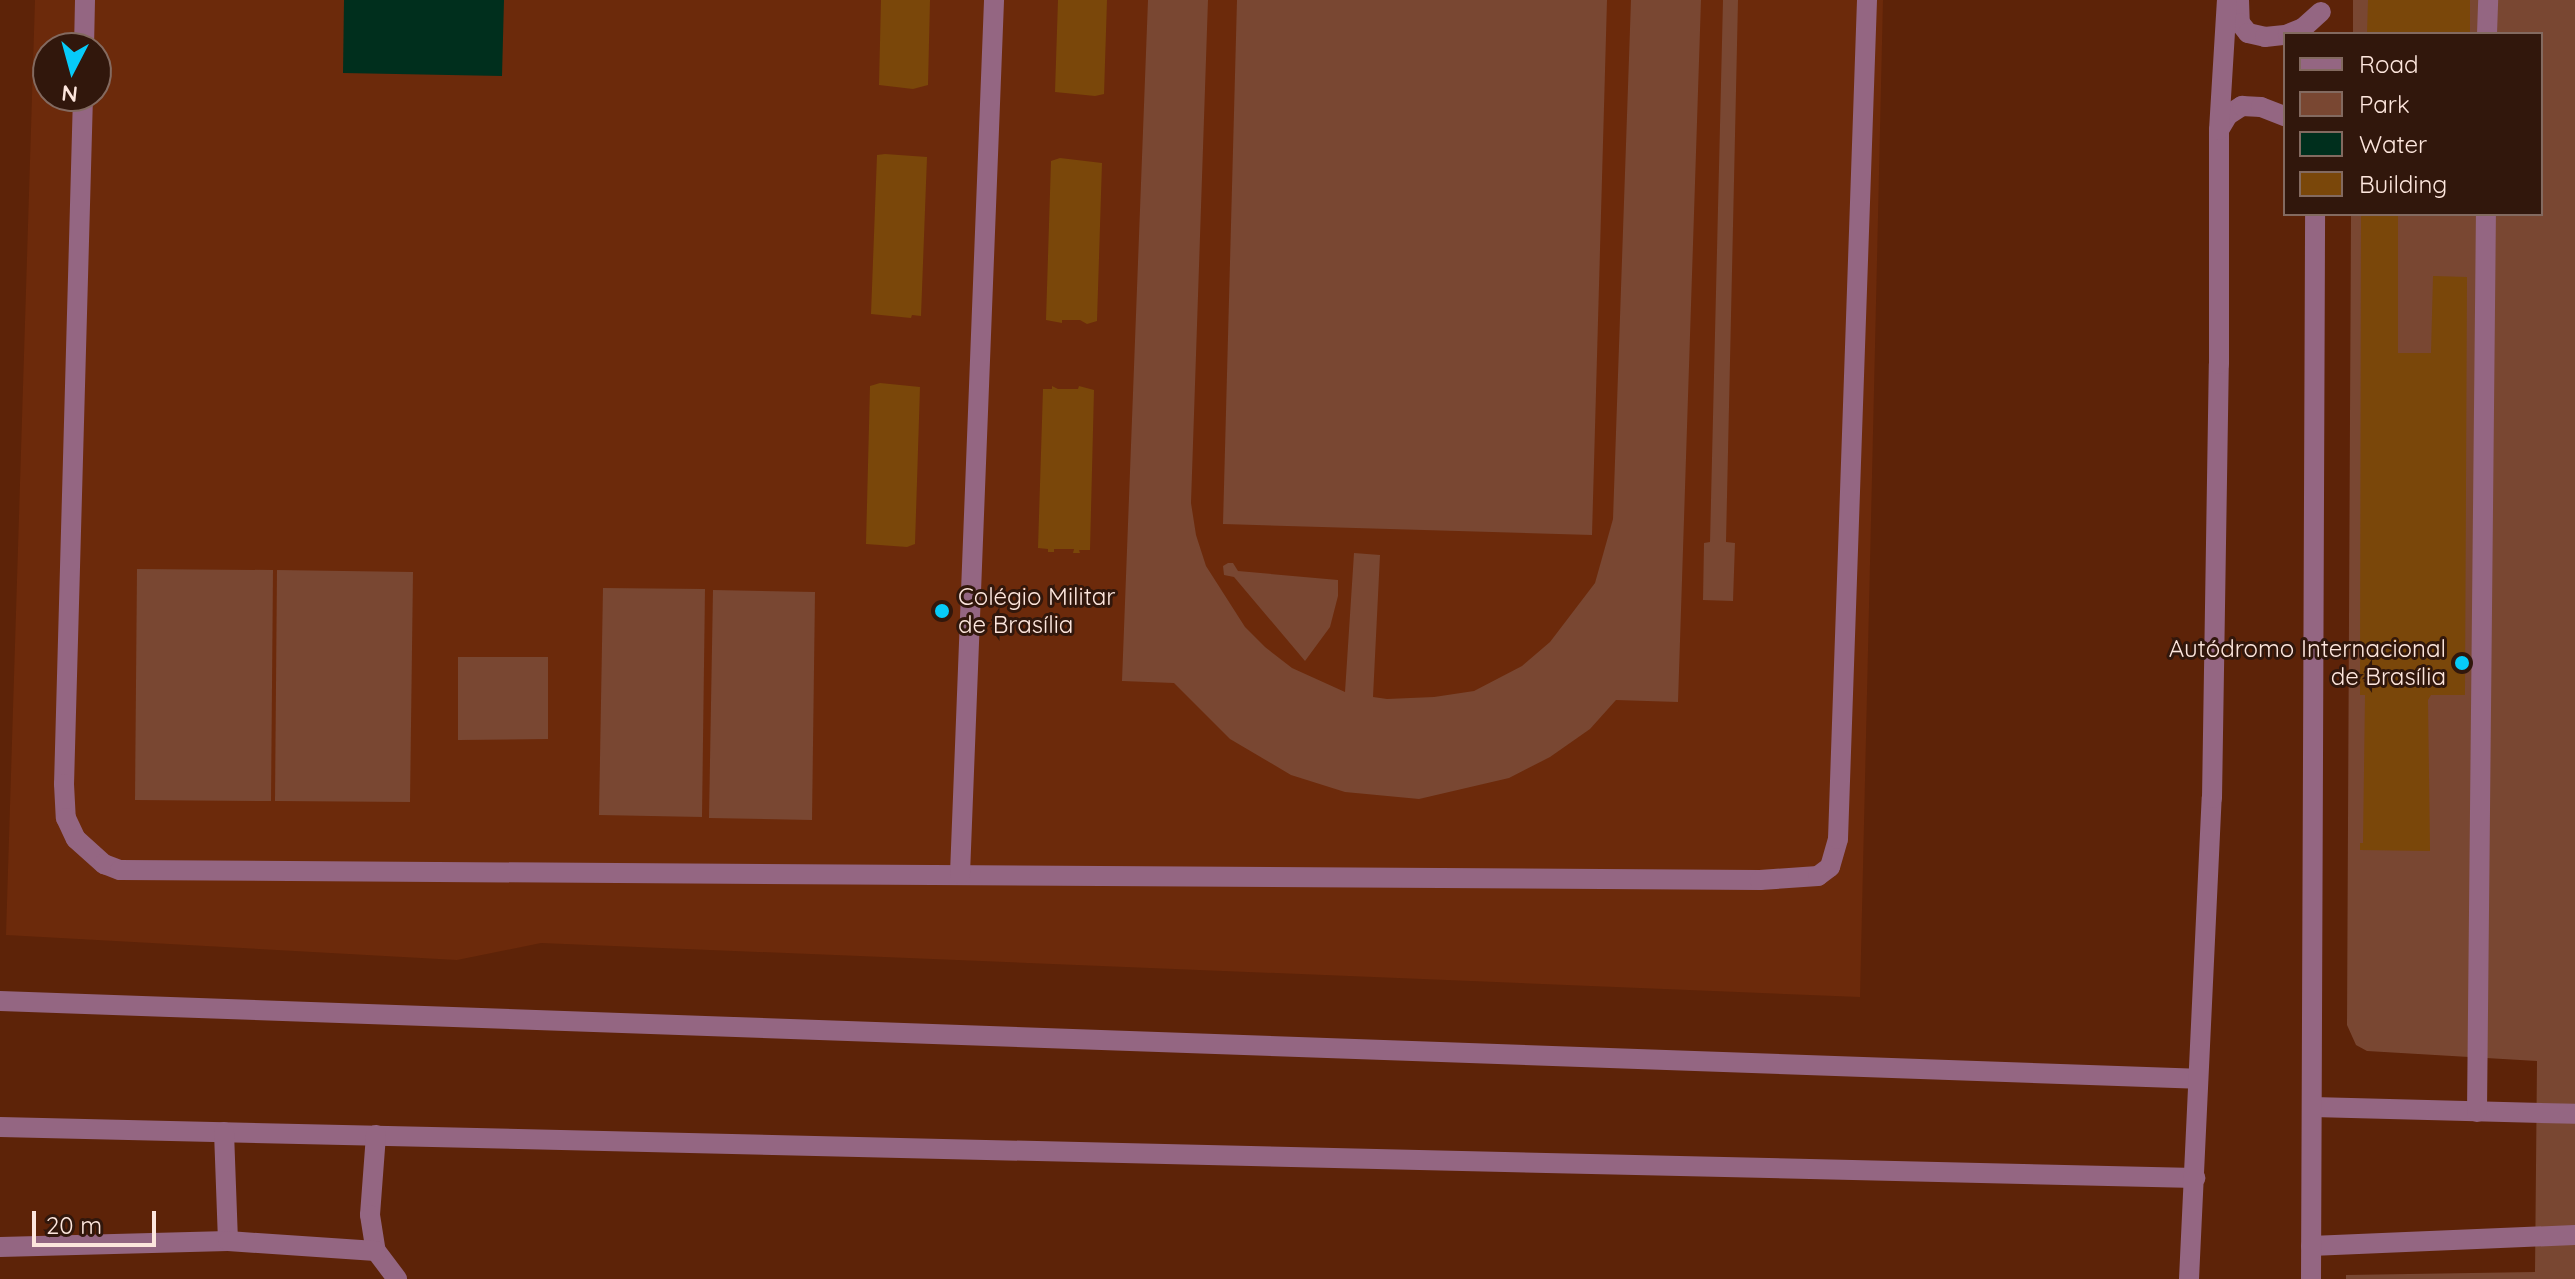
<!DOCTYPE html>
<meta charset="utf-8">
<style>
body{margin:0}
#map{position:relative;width:2575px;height:1279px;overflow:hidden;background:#5d2308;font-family:Quicksand,sans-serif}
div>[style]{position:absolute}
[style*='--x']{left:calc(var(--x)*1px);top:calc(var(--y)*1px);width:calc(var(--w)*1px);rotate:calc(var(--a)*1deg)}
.built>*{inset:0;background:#6c2a0b}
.green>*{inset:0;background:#794732}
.water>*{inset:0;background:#002f1d}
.building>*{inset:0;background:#7a470a}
.minor>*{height:20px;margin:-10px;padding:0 10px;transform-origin:10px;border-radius:10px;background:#946682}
.dots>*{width:22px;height:22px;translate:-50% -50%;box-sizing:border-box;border:4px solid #31170c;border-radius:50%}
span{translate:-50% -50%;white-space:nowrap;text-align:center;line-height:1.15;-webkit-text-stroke:6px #31170c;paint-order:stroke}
.poi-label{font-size:24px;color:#fde6dd}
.left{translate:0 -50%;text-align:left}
.right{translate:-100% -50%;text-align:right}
.legend{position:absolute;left:2283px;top:32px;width:260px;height:184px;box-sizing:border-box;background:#31170c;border:2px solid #836a60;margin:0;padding:10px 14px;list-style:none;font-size:24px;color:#fde6dd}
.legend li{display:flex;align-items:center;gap:16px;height:40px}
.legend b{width:40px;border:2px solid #836a60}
.north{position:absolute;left:32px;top:32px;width:80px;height:80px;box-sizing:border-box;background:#31170c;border:2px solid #836a60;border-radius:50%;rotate:186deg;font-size:22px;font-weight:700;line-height:32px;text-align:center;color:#fde6dd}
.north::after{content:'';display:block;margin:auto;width:28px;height:36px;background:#07cbf9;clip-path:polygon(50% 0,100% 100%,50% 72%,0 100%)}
.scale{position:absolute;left:32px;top:1211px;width:124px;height:36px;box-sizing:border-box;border:4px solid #fde6dd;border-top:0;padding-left:10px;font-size:24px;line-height:28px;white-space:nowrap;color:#fde6dd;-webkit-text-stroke:6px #31170c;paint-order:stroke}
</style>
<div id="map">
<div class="built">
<div style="clip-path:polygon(evenodd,35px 0,1883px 0,1860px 997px,541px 943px,457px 960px,6px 935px,35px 0,48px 48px,96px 48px,96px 96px,48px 96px,48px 48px)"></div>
</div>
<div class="green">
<div style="clip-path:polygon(1148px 0,1208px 0,1191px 503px,1196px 535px,1206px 566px,1245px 627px,1265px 647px,1292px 668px,1345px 692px,1354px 553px,1380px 555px,1373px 697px,1387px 699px,1434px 697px,1474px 691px,1522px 666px,1550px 642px,1595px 583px,1613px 519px,1631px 0,1701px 0,1678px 702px,1616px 700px,1590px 729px,1550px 757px,1509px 778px,1419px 799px,1345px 792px,1291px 775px,1230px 739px,1174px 683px,1122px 681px)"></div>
<div style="clip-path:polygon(1237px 0,1607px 0,1592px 535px,1223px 524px)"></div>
<div style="clip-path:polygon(1723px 0,1738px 0,1726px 542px,1735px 543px,1733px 601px,1703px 600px,1704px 543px,1710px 542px)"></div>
<div style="clip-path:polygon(2353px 0,2575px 0,2575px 1279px,2346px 1279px,2346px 1275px,2535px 1272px,2537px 1061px,2367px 1051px,2356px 1045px,2347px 1025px,2351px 214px,2541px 214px,2541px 34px,2353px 34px)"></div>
<div style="clip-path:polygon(1228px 563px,1233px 563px,1238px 571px,1338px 580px,1338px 596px,1330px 627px,1305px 661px,1234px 577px,1224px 575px,1223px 566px)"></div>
<div style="clip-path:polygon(137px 569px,273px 570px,271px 801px,135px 800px)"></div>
<div style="clip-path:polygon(277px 570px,413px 572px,410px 802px,275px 801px)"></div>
<div style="clip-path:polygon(603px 588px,705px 589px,702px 817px,599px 815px)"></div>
<div style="clip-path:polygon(713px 590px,815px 592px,812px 820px,709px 818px)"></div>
<div style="clip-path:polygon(458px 657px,548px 657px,548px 739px,458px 740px)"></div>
</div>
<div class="water">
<div style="clip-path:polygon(344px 0,504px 0,502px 76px,343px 73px)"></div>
</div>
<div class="building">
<div style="clip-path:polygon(881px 0,930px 0,928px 85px,913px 89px,879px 85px)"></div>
<div style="clip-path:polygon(1058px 0,1107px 0,1104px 94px,1095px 96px,1055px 92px)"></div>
<div style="clip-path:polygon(2368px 0,2470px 0,2470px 34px,2367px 34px)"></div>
<div style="clip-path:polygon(885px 154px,927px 157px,921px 316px,912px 315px,911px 318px,871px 314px,877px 155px)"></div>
<div style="clip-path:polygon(1060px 158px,1102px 163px,1097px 321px,1087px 324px,1080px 320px,1062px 320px,1062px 323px,1046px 320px,1051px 161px)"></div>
<div style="clip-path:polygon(2361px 214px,2398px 214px,2398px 353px,2431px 353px,2433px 276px,2467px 277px,2465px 695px,2431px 695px,2428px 700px,2430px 851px,2360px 850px,2360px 843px,2363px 843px,2365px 695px,2360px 695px)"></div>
<div style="clip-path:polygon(880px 383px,920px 387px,915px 544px,907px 547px,866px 544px,870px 386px)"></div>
<div style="clip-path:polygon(1052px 386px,1058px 389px,1078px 389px,1079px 386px,1094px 390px,1090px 550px,1079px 550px,1080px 553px,1073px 553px,1074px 549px,1054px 549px,1054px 552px,1048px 552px,1048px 549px,1038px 548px,1043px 389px,1052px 389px)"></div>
</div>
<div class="minor">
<div style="--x:2239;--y:0;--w:23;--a:88"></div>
<div style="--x:2240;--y:23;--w:13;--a:51"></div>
<div style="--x:2248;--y:33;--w:17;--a:13"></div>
<div style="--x:2265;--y:37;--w:20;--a:-6"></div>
<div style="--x:2288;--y:34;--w:16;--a:-22"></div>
<div style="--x:2303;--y:28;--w:24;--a:-42"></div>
<div style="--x:2487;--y:34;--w:34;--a:-88"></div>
<div style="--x:84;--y:48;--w:48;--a:-88.8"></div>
<div style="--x:83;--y:96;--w:688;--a:91.58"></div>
<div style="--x:64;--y:784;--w:34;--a:87"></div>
<div style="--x:66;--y:818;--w:23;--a:65"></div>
<div style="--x:76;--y:839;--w:38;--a:42"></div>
<div style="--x:104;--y:864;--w:17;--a:21"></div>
<div style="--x:120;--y:870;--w:1640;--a:0.35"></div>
<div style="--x:1760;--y:880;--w:58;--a:-3.9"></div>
<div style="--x:1818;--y:876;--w:15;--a:-37"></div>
<div style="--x:1830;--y:867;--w:29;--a:-74"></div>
<div style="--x:1838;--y:839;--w:840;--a:-88.02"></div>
<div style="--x:2219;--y:130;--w:17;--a:-59"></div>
<div style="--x:2228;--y:115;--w:17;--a:-33"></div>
<div style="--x:2242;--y:106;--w:19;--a:3"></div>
<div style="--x:2261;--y:107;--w:26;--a:21"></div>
<div style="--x:960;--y:874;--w:875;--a:-87.77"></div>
<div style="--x:0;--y:1001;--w:2198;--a:2.03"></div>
<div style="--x:2313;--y:1107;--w:262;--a:1.5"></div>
<div style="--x:2477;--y:1112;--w:898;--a:-89.43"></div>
<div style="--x:0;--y:1127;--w:2196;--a:1.33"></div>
<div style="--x:224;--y:1132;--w:109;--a:87.9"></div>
<div style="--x:376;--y:1135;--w:80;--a:94.3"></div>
<div style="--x:370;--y:1215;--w:36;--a:81"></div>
<div style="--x:376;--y:1251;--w:35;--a:53"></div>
<div style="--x:2311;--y:1246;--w:264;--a:-2.4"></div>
<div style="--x:0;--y:1247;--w:228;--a:-1.5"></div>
<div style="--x:228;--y:1241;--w:148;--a:3.9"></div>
<div style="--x:2189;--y:1279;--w:482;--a:-87.3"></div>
<div style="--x:2212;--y:798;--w:434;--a:-89.1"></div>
<div style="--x:2219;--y:364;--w:234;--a:-90"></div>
<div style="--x:2219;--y:130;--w:130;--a:-86.5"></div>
<div style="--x:2311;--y:1279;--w:1065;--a:-89.78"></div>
</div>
<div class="dots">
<div style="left:942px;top:611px;background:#07cbf9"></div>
<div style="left:2462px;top:663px;background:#07cbf9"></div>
</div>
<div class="poi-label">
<span class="left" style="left:958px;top:611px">Colégio Militar<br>de Brasília</span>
<span class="right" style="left:2446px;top:663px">Autódromo Internacional<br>de Brasília</span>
</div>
<ul class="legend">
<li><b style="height:10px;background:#946682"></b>Road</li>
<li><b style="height:22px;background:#794732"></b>Park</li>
<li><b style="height:22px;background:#002f1d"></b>Water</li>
<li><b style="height:22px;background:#7a470a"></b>Building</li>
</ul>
<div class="north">N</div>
<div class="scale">20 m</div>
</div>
